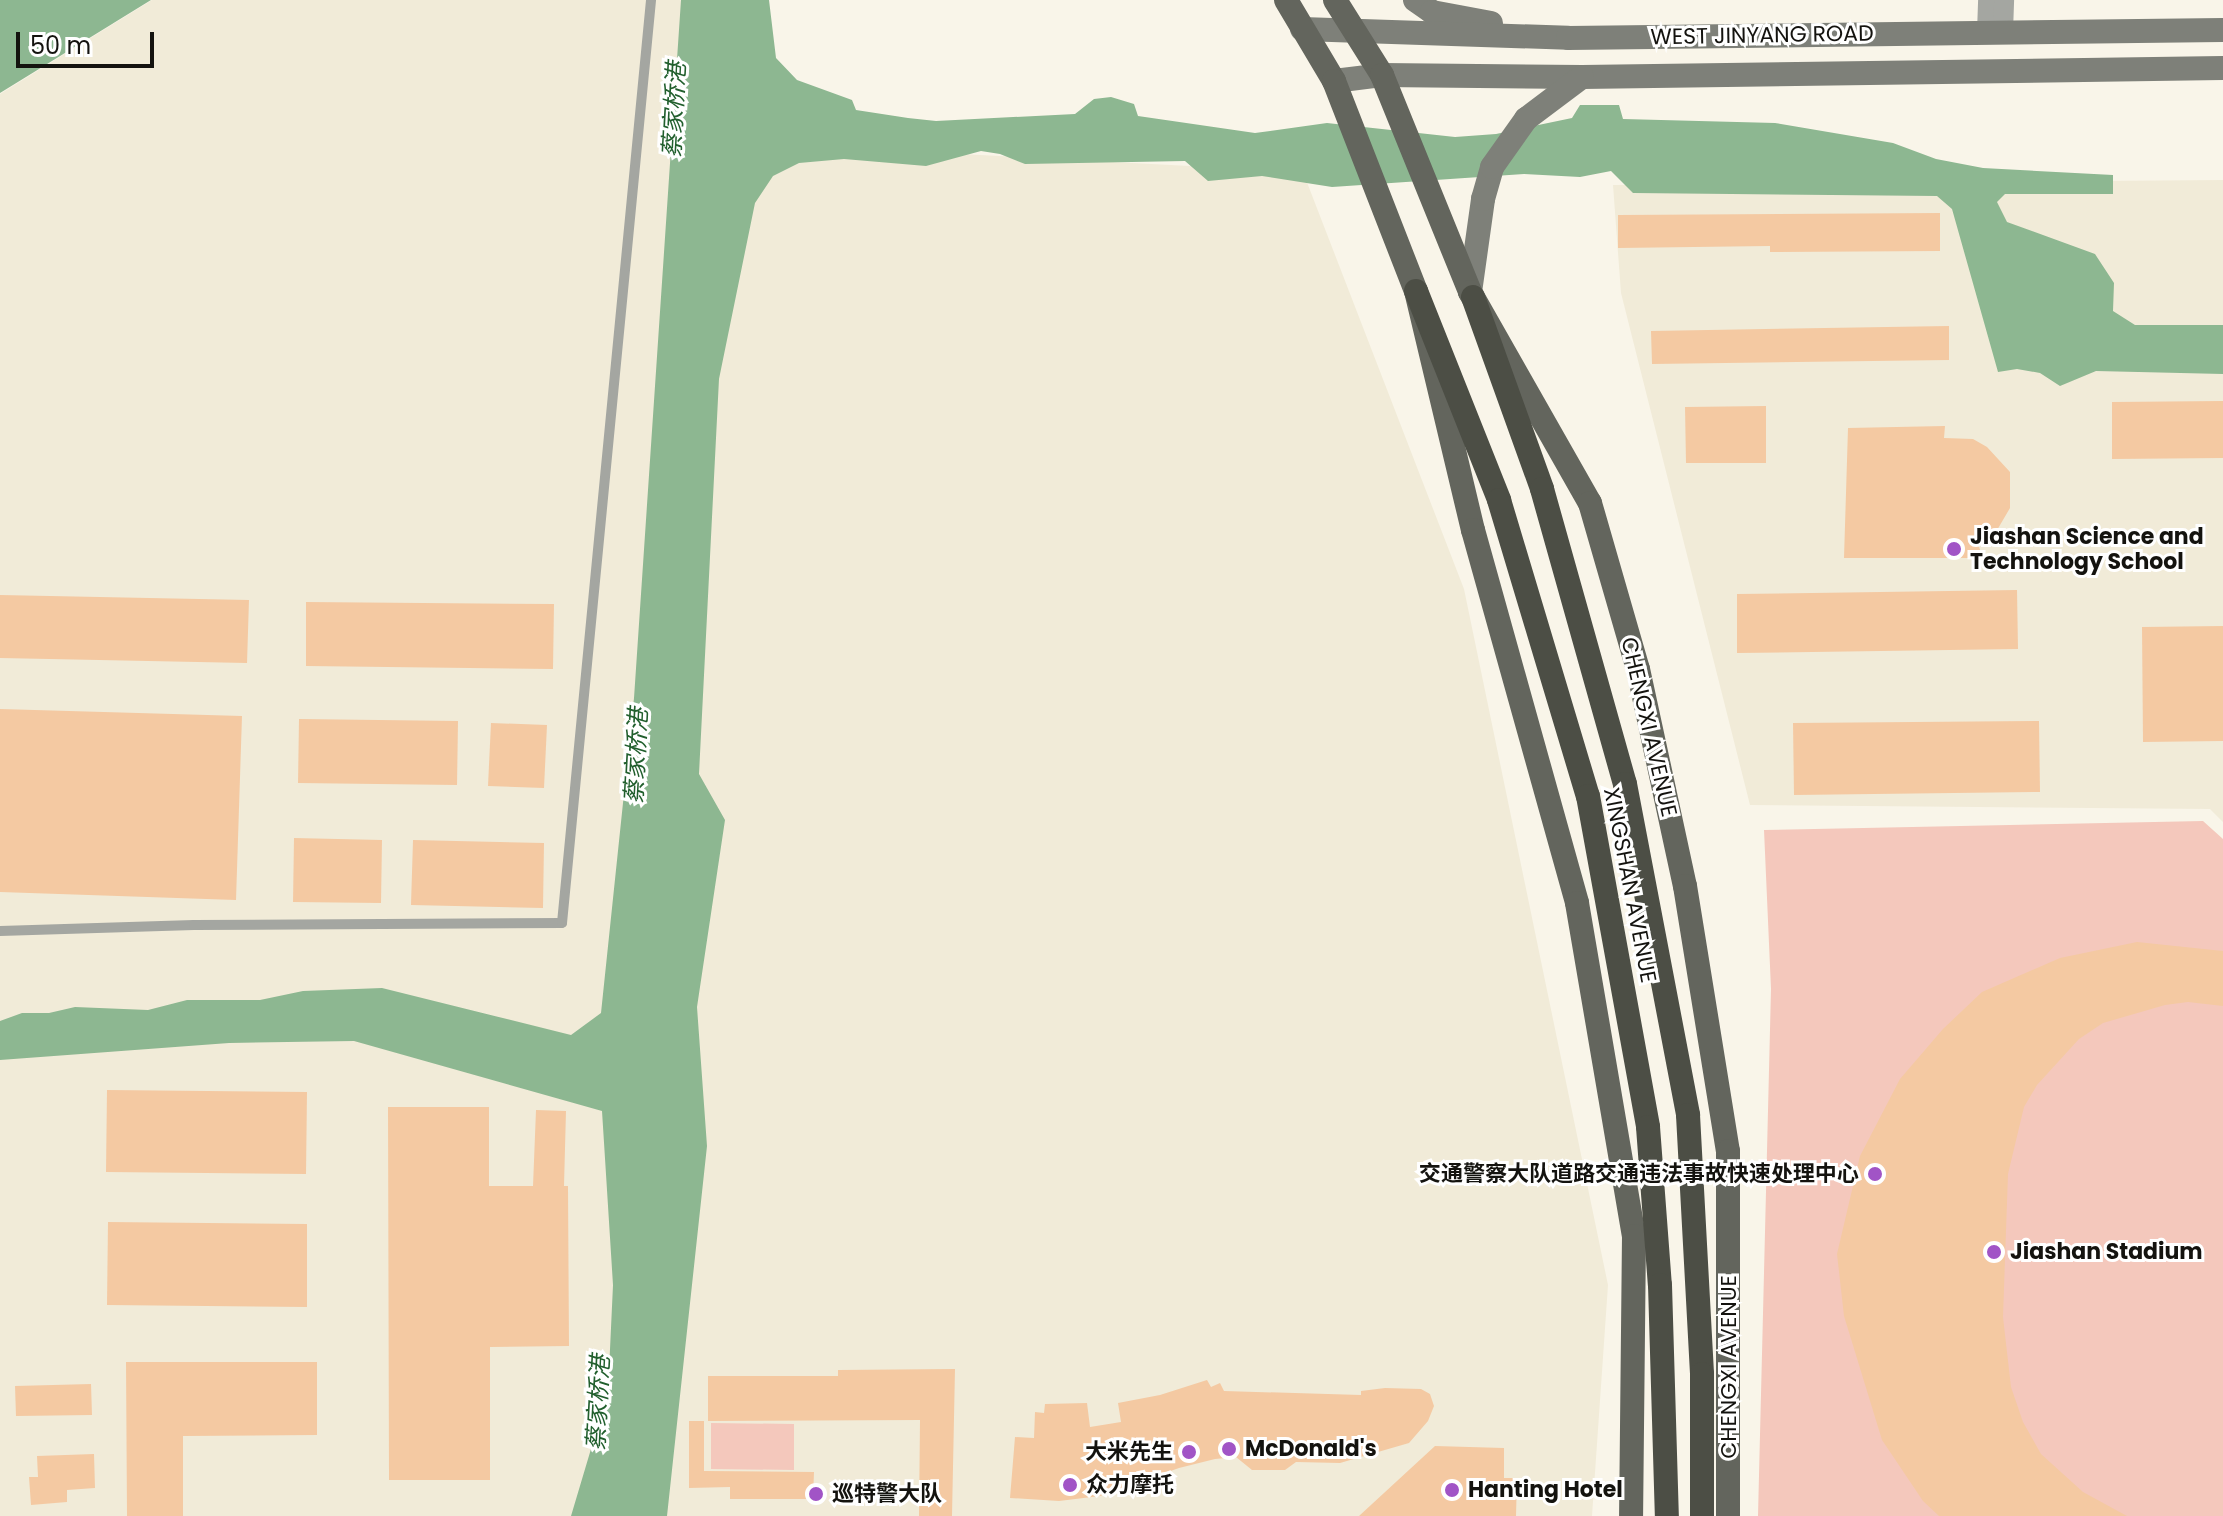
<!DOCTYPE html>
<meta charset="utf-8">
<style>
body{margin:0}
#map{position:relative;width:2223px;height:1516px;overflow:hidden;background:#f9f5e9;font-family:Poppins,"Noto Sans SC",sans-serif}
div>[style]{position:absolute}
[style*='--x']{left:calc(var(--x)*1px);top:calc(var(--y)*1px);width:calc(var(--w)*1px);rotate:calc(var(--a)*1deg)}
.built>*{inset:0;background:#f1ebd8}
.green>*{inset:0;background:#f4c8bc}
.water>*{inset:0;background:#8db791}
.building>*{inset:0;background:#f4c9a2}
.lane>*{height:10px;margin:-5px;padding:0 5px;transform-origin:5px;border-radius:5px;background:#a4a6a1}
.street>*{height:20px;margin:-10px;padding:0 10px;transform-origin:10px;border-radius:10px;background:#a4a6a1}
.secondary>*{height:24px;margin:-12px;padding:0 12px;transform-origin:12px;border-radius:12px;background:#7e8079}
.primary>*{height:24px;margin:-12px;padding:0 12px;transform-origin:12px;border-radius:12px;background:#63655d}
.highway>*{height:24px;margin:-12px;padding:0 12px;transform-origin:12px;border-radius:12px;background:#4c4e45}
.dots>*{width:22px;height:22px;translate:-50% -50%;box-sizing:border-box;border:4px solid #fff;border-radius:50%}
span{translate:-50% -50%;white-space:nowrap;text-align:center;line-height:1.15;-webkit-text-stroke:6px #fff;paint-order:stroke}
.street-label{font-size:22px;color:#14130f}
.poi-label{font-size:22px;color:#14130f;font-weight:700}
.left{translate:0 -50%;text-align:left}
.right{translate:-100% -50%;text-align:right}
.water-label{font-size:24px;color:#215f2d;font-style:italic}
.scale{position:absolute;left:16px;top:32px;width:138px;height:36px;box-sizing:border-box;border:4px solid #14130f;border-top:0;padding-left:10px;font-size:24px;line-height:28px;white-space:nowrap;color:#14130f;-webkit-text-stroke:6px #fff;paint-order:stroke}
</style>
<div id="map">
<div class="built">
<div style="clip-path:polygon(152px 0,682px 0,675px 139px,1303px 172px,1464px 589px,1608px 1285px,1592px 1516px,0 1516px,0 94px)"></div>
<div style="clip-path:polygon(2223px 180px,2223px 822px,2210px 809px,1750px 805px,1621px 293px,1613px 185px)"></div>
</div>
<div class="green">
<div style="clip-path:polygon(2203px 821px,2223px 839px,2223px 1516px,1758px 1516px,1771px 989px,1764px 830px)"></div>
<div style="clip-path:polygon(711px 1423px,794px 1424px,794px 1470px,711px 1469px)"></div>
</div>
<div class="water">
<div style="clip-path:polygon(0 0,151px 0,0 93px)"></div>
<div style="clip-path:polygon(681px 0,769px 0,776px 58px,797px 80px,852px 100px,856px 110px,908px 118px,936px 121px,1075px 114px,1094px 99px,1111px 97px,1134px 104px,1138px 116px,1255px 133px,1327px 123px,1455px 137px,1496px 134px,1572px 118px,1580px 105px,1619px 105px,1623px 119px,1775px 123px,1893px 143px,1936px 159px,1983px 168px,2113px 175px,2113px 194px,2005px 194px,1997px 202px,2007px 222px,2095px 254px,2114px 283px,2113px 311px,2135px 325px,2223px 325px,2223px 374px,2096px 371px,2060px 386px,2040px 373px,2017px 369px,1998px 372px,1952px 209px,1937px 196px,1633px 193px,1611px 171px,1580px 177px,1524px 174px,1332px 187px,1262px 176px,1208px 181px,1185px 161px,1025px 164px,1000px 154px,981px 151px,926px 166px,844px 159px,799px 163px,773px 176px,755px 203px,719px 379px,699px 774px,725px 820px,697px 1007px,707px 1146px,667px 1516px,571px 1516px,608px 1392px,613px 1285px,602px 1111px,354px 1041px,229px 1043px,0 1060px,0 1021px,22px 1013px,49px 1013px,75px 1007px,148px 1010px,187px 1000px,260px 1000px,303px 991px,382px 988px,571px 1035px,601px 1013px,634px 698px)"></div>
</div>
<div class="building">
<div style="clip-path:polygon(1940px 213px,1940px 251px,1770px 252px,1770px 246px,1618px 248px,1618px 215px)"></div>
<div style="clip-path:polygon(1949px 326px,1949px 360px,1652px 364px,1651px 331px)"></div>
<div style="clip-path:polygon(2223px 401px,2223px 458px,2112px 459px,2112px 402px)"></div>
<div style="clip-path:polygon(1766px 406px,1766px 463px,1686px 463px,1685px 407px)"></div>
<div style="clip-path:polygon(1945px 426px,1944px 438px,1973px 439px,1987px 447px,2010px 472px,2010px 508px,1993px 537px,1978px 544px,1983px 558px,1844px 558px,1848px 428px)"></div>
<div style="clip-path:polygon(2017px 590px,2018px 649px,1737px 653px,1737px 594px)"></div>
<div style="clip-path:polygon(0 595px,249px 600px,247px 663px,0 658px)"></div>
<div style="clip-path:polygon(306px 602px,554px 604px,553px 669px,306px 666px)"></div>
<div style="clip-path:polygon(2223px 626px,2223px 741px,2143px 742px,2142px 627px)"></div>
<div style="clip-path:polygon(0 709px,242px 716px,236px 900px,0 892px)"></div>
<div style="clip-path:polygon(299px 719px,458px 721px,457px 785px,298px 783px)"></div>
<div style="clip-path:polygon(2039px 721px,2040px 792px,1794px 795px,1793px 723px)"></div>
<div style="clip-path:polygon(491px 723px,547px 725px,544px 788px,488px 786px)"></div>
<div style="clip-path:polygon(294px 838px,382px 840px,381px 903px,293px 902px)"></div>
<div style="clip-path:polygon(413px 840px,544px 843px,543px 908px,411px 905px)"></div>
<div style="clip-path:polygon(2137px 942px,2223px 951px,2223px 1006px,2188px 1002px,2165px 1005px,2103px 1023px,2079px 1039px,2037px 1085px,2024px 1107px,2008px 1174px,2003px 1317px,2011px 1387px,2023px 1422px,2041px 1454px,2083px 1492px,2127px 1516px,1939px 1516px,1923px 1501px,1882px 1440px,1844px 1316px,1837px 1254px,1860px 1156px,1900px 1079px,1943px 1029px,1982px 992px,2060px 958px)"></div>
<div style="clip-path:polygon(107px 1090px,307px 1092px,306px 1174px,106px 1172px)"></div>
<div style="clip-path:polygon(388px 1107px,489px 1107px,489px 1186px,533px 1186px,536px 1110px,566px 1111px,564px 1186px,568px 1186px,569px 1346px,490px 1347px,490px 1480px,389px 1480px)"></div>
<div style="clip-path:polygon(108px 1222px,307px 1224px,307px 1307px,107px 1305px)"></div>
<div style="clip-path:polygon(126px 1362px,317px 1362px,317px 1435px,183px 1436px,183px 1516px,127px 1516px)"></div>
<div style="clip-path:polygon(955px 1369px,952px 1516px,919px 1516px,920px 1420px,708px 1421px,708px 1376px,838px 1376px,838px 1370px)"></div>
<div style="clip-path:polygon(1207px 1380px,1211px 1387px,1220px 1383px,1224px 1391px,1361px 1395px,1361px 1391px,1385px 1388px,1421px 1389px,1430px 1394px,1434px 1406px,1428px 1421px,1409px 1443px,1340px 1463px,1296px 1462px,1285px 1470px,1252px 1470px,1236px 1457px,1215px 1459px,1179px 1468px,1100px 1496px,1059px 1501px,1010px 1498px,1015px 1437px,1034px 1438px,1035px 1412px,1044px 1413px,1045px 1404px,1087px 1403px,1090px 1427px,1121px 1422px,1118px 1403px,1160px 1395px)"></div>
<div style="clip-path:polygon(91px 1384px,92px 1415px,16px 1416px,15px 1386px)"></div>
<div style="clip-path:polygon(689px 1421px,704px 1421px,704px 1471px,814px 1472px,813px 1499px,730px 1499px,730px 1487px,689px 1488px)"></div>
<div style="clip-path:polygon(1435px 1446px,1504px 1448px,1504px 1478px,1517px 1478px,1516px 1516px,1359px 1516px)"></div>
<div style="clip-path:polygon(94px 1454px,95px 1488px,67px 1490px,67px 1502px,31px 1505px,29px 1477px,38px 1477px,37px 1456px)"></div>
</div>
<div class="lane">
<div style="--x:0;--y:931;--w:194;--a:-1.8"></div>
<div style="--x:194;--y:925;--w:368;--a:-0.3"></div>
<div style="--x:562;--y:923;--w:927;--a:-84.49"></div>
</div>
<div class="street">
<div style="--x:1987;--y:32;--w:32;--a:-88"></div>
<div style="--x:2003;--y:32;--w:32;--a:-88"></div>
</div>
<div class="secondary">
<div style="--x:1415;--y:0;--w:21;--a:35"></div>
<div style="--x:1432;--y:12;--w:60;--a:10.6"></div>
<div style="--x:1302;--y:29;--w:266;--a:1.9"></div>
<div style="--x:1568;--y:38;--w:655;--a:-0.7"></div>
<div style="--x:1334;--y:81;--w:48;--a:-7.1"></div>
<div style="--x:1382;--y:75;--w:200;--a:0.6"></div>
<div style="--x:1582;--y:77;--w:641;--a:-0.8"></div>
<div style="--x:1470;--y:292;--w:94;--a:-82"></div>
<div style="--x:1483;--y:199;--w:33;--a:-74"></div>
<div style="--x:1492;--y:167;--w:59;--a:-54.7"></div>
<div style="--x:1526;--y:119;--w:70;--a:-36.9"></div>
</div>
<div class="primary">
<div style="--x:1286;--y:0;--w:94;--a:59.3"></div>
<div style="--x:1334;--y:81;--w:225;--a:68.7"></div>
<div style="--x:1416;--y:291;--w:246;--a:76.6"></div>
<div style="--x:1473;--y:530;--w:387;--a:74.4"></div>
<div style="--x:1577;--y:903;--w:338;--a:80.3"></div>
<div style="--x:1634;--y:1236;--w:280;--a:90.6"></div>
<div style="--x:1335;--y:0;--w:89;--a:57.9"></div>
<div style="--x:1382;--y:75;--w:234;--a:67.9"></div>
<div style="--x:1470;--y:292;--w:243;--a:60.4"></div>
<div style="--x:1590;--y:503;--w:173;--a:73.9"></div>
<div style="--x:1638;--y:669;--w:222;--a:77.8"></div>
<div style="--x:1685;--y:886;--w:268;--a:80.8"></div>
<div style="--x:1728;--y:1151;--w:365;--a:90"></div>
</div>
<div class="highway">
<div style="--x:1416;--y:291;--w:225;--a:68.3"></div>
<div style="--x:1499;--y:500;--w:309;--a:73.3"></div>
<div style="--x:1588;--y:796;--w:336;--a:79.7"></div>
<div style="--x:1648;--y:1127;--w:158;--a:85.7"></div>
<div style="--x:1660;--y:1285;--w:231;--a:88.3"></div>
<div style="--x:1473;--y:297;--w:204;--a:70.2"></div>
<div style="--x:1542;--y:489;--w:306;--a:74.3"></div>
<div style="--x:1625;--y:784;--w:337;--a:79.2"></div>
<div style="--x:1688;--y:1115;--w:259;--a:86.9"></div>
<div style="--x:1702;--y:1374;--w:142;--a:90"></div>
</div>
<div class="dots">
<div style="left:1954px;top:549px;background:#a154c6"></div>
<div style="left:1875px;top:1174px;background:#a154c6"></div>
<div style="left:1994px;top:1252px;background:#a154c6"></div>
<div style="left:1229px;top:1449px;background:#a154c6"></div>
<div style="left:1189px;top:1452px;background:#a154c6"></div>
<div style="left:1070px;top:1485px;background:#a154c6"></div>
<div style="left:1452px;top:1490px;background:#a154c6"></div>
<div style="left:816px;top:1494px;background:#a154c6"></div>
</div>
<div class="street-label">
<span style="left:1762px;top:35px;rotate:-1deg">WEST JINYANG ROAD</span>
<span style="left:1649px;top:727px;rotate:77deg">CHENGXI AVENUE</span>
<span style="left:1630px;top:885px;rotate:79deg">XINGSHAN AVENUE</span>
<span style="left:1729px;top:1367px;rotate:-90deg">CHENGXI AVENUE</span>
</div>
<div class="poi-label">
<span class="left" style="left:1970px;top:549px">Jiashan Science and<br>Technology School</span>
<span class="right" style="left:1859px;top:1174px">交通警察大队道路交通违法事故快速处理中心</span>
<span class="left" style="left:2010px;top:1252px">Jiashan Stadium</span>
<span class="left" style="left:1245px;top:1449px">McDonald's</span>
<span class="right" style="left:1173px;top:1452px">大米先生</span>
<span class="left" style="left:1086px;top:1485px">众力摩托</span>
<span class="left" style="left:1468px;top:1490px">Hanting Hotel</span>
<span class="left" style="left:832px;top:1494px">巡特警大队</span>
</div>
<div class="water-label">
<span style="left:674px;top:110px;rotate:-87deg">蔡家桥港</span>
<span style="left:636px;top:756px;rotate:-87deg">蔡家桥港</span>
<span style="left:598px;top:1403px;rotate:-87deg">蔡家桥港</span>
</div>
<div class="scale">50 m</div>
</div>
